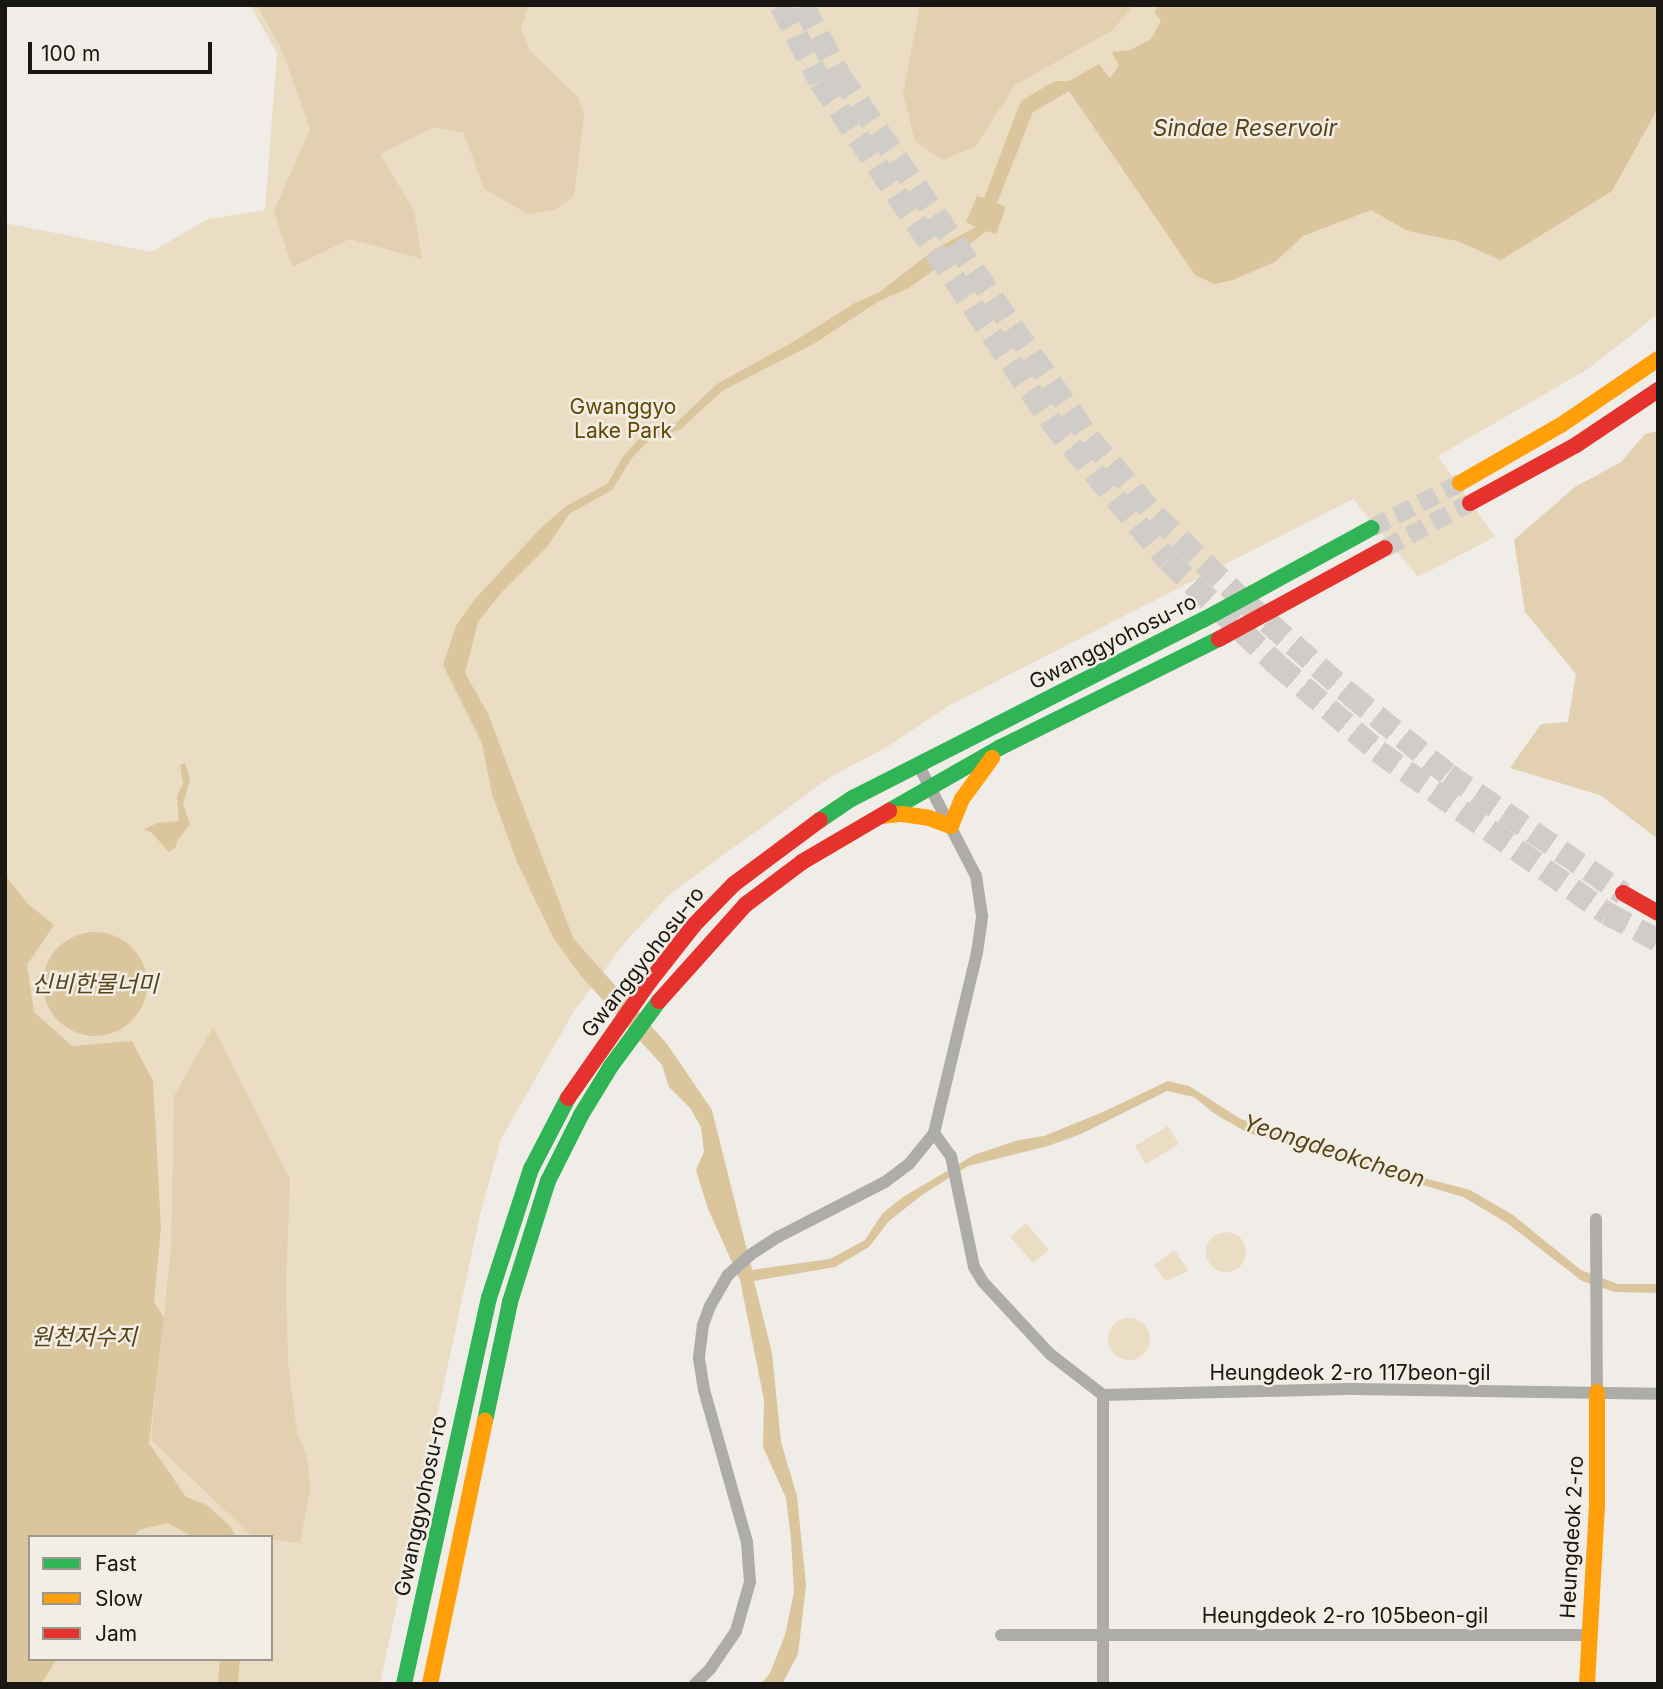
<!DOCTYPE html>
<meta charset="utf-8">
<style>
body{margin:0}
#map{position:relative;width:1663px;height:1689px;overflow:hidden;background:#f0ede8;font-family:Inter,"Noto Sans KR",sans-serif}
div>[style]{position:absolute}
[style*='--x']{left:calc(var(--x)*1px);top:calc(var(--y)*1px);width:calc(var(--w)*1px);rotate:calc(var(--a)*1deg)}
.green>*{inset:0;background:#ebddc3}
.round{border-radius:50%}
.forest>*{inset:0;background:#e2d0b0}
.water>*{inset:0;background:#dac59d}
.secondary-tunnel>*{height:18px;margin-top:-9px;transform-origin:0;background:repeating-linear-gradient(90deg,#d0cdc8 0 18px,transparent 0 27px)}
.highway-tunnel>*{height:23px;margin-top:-11.5px;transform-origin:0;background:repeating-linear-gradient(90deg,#d0cdc8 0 23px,transparent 0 34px)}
.street>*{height:12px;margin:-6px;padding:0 6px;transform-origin:6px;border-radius:6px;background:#adaca9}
.fast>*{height:16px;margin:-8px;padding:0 8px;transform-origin:8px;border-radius:8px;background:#30b455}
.slow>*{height:16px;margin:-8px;padding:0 8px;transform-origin:8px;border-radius:8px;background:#ff9f0a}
.jam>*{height:16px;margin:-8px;padding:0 8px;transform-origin:8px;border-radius:8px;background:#e5322d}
span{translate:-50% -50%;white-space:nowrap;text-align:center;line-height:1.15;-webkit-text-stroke:5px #f3eee5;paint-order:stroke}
.park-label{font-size:21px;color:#634700}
.street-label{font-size:21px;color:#181713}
.water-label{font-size:23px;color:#574318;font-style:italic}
.frame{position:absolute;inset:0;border:7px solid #181713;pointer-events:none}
.legend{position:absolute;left:28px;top:1535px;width:245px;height:126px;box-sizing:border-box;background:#f3eee5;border:2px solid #9b9891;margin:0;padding:9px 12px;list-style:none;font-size:21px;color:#181713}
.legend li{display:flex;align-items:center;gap:14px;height:35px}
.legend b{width:35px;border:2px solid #9b9891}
.scale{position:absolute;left:28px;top:42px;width:184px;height:32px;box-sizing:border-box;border:4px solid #181713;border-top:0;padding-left:9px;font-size:21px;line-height:24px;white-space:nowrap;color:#181713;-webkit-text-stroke:5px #f3eee5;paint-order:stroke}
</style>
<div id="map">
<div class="green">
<div style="clip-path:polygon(evenodd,250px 5px,1658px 5px,1658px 314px,1588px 369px,1438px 456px,1495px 537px,1418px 577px,1353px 499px,950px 705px,885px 748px,832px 776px,671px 893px,626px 941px,574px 1011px,501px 1139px,480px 1215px,380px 1684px,5px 1684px,5px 223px,151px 252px,208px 219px,265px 210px,277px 53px,250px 5px,30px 1537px,271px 1537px,271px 1659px,30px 1659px,30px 1537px)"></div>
<div style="clip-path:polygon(1168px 1126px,1179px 1144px,1146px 1164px,1135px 1146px)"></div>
<div style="clip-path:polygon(1026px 1223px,1049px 1250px,1033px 1263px,1010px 1237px)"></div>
<div class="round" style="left:1206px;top:1232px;width:40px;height:40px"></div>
<div style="clip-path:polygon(1174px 1250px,1189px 1271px,1166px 1281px,1154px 1265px)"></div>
<div class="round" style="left:1108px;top:1318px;width:42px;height:42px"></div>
</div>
<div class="forest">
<div style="clip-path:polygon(257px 5px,528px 5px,521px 30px,530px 51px,578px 97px,584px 116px,574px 196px,555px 210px,528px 214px,484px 189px,464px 133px,434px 127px,380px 154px,414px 211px,422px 259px,350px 239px,292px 267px,274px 211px,310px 129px,282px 50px)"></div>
<div style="clip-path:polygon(920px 5px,1135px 5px,1111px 31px,1015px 85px,975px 147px,942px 160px,915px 141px,903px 94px)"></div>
<div style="clip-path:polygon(1658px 431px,1658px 839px,1600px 795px,1510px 768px,1541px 724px,1568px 722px,1576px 674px,1525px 612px,1514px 540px,1575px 487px,1621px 462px,1645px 434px)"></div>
<div style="clip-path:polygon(213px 1027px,290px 1179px,286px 1286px,288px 1361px,297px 1432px,308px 1461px,310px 1490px,300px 1543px,253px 1537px,151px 1440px,171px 1248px,174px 1096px)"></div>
</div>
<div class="water">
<div style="clip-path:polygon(1160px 5px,1658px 5px,1658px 108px,1612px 191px,1501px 260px,1457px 241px,1408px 231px,1371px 210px,1303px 236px,1275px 262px,1233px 280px,1214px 284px,1195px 275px,1069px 91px,1033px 112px,997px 203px,1006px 207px,996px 234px,987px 231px,909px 288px,879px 301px,815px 343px,722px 391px,681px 429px,648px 441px,632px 458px,612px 490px,569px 514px,547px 547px,502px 592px,478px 622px,465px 673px,488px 714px,573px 938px,667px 1044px,712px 1110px,752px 1270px,830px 1259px,865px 1240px,882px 1214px,903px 1197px,974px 1155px,1019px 1140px,1044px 1136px,1103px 1112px,1168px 1081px,1189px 1086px,1239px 1118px,1270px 1131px,1393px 1170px,1470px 1190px,1513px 1215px,1581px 1270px,1618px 1284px,1658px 1284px,1658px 1293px,1615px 1292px,1582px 1281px,1507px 1223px,1463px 1197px,1248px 1133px,1215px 1114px,1194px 1097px,1167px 1091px,1081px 1134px,1048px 1146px,968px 1166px,922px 1195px,888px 1222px,869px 1247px,835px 1267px,754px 1281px,772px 1353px,781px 1442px,797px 1496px,806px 1585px,798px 1654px,782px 1684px,761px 1684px,770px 1673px,785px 1635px,794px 1592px,791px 1539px,786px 1498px,763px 1447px,764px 1400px,740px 1280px,708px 1209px,696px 1170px,704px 1152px,701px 1127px,690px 1108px,669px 1087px,662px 1065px,581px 976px,553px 937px,517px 862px,492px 794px,482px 743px,443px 665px,456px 626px,475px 599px,540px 529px,566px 506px,607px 484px,624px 455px,643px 435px,678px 421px,717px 384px,793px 342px,853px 304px,880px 292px,935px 249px,976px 227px,966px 222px,977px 196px,984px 198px,1021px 101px,1046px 86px,1056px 81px,1069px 81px,1099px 64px,1110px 78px,1119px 66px,1112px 52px,1130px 50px,1151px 39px,1161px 21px,1154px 12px)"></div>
<div style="clip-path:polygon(185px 763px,190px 779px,183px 804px,190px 824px,177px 841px,176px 847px,169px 852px,151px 832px,143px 830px,157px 823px,179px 821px,177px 796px,183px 783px,180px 765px)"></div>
<div style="clip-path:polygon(5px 875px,28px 904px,54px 925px,27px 965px,34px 1012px,72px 1046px,132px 1041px,153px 1081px,161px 1227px,154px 1302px,164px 1318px,149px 1443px,186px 1497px,207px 1505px,230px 1526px,236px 1537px,194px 1537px,167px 1523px,139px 1530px,134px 1537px,30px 1537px,30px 1659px,57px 1659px,41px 1684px,5px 1684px)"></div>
<div class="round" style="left:43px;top:932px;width:104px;height:104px"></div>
<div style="clip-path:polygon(220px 1659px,240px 1659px,238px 1684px,218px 1684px)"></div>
</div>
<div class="secondary-tunnel">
<div style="--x:1372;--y:528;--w:99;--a:-27.1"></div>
<div style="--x:1385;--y:548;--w:96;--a:-27.9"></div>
</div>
<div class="highway-tunnel">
<div style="--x:781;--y:5;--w:85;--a:62.8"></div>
<div style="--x:820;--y:81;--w:410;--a:55.8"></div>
<div style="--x:1050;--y:420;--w:183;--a:49.9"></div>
<div style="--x:1168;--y:560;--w:151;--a:43.7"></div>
<div style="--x:1277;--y:664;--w:133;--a:40.7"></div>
<div style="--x:1378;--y:751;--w:281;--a:35.3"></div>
<div style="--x:1607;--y:913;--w:58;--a:27.9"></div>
<div style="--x:803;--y:5;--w:78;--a:62.4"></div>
<div style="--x:839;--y:74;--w:442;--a:55.5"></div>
<div style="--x:1089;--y:438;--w:101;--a:49.4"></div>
<div style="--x:1155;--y:515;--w:121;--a:44"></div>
<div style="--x:1242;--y:599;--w:144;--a:41.3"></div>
<div style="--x:1350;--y:694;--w:127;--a:39.2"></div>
<div style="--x:1448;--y:774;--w:212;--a:34.2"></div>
</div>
<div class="street">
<div style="--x:934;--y:1133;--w:29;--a:54"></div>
<div style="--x:951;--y:1156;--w:113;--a:78.3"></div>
<div style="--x:974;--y:1267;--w:17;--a:59"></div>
<div style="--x:983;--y:1282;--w:98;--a:47.1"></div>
<div style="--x:1050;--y:1354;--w:67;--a:37.7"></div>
<div style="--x:1596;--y:1219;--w:173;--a:89.7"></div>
<div style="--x:1103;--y:1395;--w:252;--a:-1.4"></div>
<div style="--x:1355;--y:1389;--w:303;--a:0.9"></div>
<div style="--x:1001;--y:1635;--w:587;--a:0"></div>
<div style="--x:695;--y:1684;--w:21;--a:-45"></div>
<div style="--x:710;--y:1669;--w:46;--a:-55.6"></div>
<div style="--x:736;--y:1631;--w:51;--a:-74.1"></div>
<div style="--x:750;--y:1582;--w:40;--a:-94.3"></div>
<div style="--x:747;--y:1542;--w:158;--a:-105.8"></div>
<div style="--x:704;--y:1390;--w:33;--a:-99"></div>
<div style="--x:699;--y:1357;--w:32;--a:-83"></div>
<div style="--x:703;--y:1325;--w:20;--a:-70"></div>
<div style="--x:710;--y:1306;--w:36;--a:-60"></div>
<div style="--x:728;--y:1275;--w:30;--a:-42"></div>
<div style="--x:750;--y:1255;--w:33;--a:-33"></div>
<div style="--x:778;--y:1237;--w:120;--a:-27.2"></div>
<div style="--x:885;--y:1182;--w:30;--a:-37"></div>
<div style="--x:909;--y:1164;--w:40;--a:-51"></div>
<div style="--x:934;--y:1133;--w:185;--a:-76.6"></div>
<div style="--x:977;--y:953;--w:37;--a:-82"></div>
<div style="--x:982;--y:916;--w:40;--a:-98.5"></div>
<div style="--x:976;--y:876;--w:126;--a:-117.4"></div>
<div style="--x:1103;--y:1684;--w:289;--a:-90"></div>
</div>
<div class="fast">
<div style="--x:889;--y:811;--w:127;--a:-29.8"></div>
<div style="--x:999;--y:748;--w:246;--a:-26.4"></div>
<div style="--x:820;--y:820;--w:40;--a:-34"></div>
<div style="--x:853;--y:798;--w:393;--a:-27"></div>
<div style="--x:1203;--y:620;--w:192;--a:-28.6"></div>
<div style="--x:485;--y:1421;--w:122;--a:-78.1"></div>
<div style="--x:510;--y:1302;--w:127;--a:-72.6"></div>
<div style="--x:548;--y:1181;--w:74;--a:-63.4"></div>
<div style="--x:581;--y:1115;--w:57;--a:-58.5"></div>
<div style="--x:611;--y:1066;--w:81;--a:-53.6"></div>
<div style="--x:404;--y:1684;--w:395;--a:-77.6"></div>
<div style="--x:489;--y:1298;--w:136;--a:-72"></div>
<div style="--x:531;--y:1169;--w:80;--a:-62.5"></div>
</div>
<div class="slow">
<div style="--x:1460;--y:483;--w:116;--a:-29.9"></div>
<div style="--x:1561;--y:425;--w:117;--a:-34.2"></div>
<div style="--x:882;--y:816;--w:20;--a:-6"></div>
<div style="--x:902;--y:814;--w:27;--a:8"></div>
<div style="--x:929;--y:818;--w:23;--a:20"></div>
<div style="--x:951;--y:826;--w:29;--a:-68"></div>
<div style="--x:962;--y:799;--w:51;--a:-53.8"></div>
<div style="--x:430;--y:1684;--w:269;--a:-78.2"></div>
<div style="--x:1587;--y:1684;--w:177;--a:-86.8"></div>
<div style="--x:1597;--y:1507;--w:115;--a:-90"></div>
</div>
<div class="jam">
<div style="--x:1470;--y:503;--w:121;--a:-28.7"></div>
<div style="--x:1576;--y:445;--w:99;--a:-33.9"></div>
<div style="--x:1219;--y:639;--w:189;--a:-28.7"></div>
<div style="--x:1623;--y:893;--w:40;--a:29.7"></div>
<div style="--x:659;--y:1001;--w:129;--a:-48.1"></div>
<div style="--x:745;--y:905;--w:71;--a:-37"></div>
<div style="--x:802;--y:862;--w:101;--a:-30.4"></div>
<div style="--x:568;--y:1098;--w:143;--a:-55"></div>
<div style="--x:650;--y:981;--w:71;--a:-51.8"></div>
<div style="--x:694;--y:925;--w:57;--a:-45.7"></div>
<div style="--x:734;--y:884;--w:107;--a:-36.7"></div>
</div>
<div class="park-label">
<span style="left:623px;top:419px">Gwanggyo<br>Lake Park</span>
</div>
<div class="street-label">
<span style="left:1113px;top:642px;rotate:-27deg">Gwanggyohosu-ro</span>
<span style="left:643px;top:962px;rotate:-52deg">Gwanggyohosu-ro</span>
<span style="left:1350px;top:1373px">Heungdeok 2-ro 117beon-gil</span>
<span style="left:421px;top:1506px;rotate:-78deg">Gwanggyohosu-ro</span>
<span style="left:1572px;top:1537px;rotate:-87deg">Heungdeok 2-ro</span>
<span style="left:1345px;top:1616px">Heungdeok 2-ro 105beon-gil</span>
</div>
<div class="water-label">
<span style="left:1245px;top:128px">Sindae Reservoir</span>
<span style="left:95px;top:984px">신비한물너미</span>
<span style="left:1334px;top:1151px;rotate:18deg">Yeongdeokcheon</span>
<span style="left:84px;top:1337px">원천저수지</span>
</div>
<div class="frame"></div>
<ul class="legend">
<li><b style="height:9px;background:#30b455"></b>Fast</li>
<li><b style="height:9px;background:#ff9f0a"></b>Slow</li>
<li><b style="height:9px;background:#e5322d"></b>Jam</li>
</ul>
<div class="scale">100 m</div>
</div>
